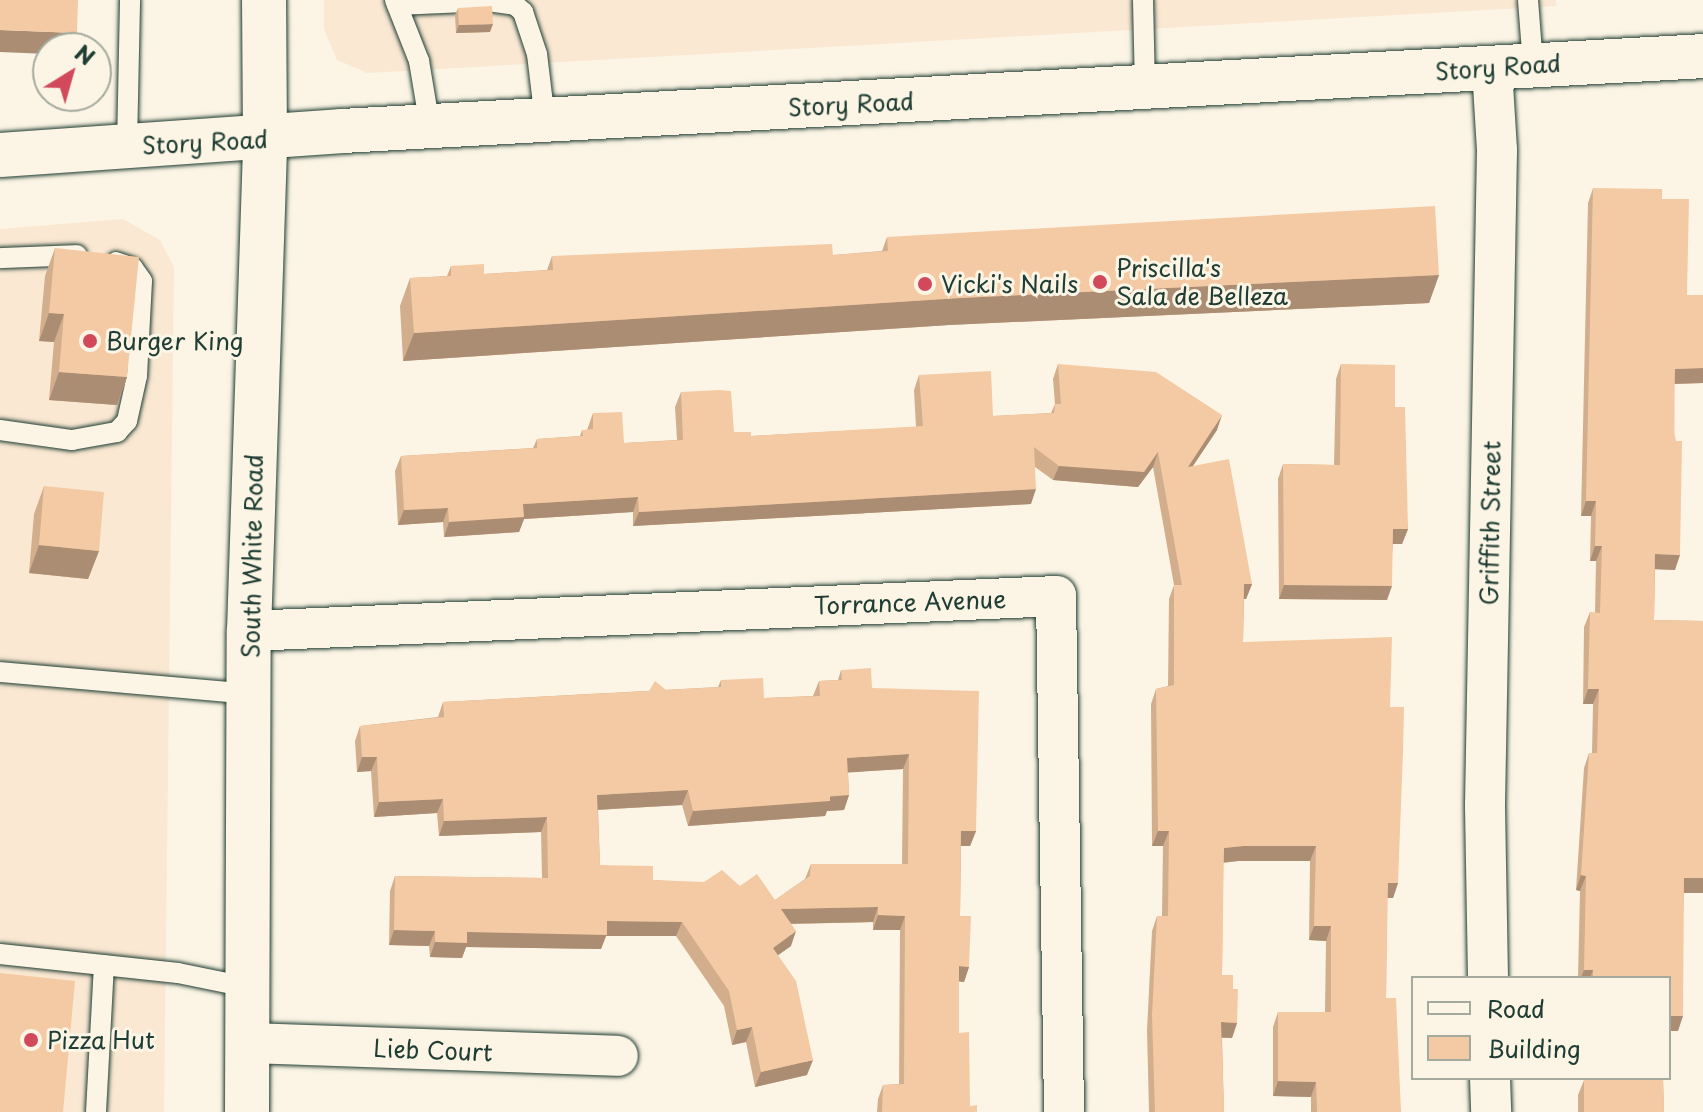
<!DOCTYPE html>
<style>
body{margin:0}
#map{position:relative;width:1703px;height:1112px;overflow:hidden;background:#fcf5e5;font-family:"Playpen Sans",sans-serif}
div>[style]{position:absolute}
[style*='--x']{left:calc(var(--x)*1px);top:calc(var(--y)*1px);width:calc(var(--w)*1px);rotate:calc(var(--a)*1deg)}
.built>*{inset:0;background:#fae8d2}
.roads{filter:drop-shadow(0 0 2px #1f3d34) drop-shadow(0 0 2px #1f3d34)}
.lane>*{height:20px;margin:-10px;padding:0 10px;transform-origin:10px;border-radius:10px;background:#fcf5e5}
.street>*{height:40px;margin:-20px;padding:0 20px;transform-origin:20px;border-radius:20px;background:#fcf5e5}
.secondary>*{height:44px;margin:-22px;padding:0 22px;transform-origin:22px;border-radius:22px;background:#fcf5e5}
.wall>*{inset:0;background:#d2ae8d}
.shaded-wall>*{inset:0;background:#ab8d73}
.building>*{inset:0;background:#f4caa4}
.dots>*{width:22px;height:22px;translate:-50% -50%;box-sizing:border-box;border:4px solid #fcf5e5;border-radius:50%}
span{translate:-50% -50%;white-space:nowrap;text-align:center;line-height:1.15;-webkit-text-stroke:6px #fcf5e5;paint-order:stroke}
.street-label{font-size:24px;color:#1f3d34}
.poi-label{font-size:24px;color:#1f3d34}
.left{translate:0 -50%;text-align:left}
.legend{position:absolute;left:1411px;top:976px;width:260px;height:104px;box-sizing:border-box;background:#fcf5e5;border:2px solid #a4ab9e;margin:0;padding:10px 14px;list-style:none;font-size:24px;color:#1f3d34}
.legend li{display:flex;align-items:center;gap:16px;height:40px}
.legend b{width:40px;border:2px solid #a4ab9e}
.north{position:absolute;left:32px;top:32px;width:80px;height:80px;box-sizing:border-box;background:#fcf5e5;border:2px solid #a4ab9e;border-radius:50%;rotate:37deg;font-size:22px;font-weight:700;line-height:32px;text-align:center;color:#1f3d34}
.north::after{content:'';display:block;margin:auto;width:28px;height:36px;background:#d1495b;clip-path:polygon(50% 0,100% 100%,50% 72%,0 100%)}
</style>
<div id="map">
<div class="built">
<div style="clip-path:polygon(324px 0,1556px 0,1556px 6px,367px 73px,337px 60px,324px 29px)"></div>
<div style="clip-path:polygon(123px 219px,160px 240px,174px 267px,164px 1112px,0 1112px,0 229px)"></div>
</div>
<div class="roads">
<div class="lane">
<div style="--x:395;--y:0;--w:66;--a:68.5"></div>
<div style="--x:419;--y:61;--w:67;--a:80.5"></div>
<div style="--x:1143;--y:0;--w:88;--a:88.7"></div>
<div style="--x:1528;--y:0;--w:65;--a:85.6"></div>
<div style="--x:397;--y:5;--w:91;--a:-2.5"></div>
<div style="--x:488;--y:1;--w:27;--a:8"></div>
<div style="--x:515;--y:5;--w:11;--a:41"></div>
<div style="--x:523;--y:12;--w:44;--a:71.6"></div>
<div style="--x:537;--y:54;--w:66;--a:83.1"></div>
<div style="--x:127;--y:146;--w:146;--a:-88.8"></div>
<div style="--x:0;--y:258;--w:77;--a:-2.2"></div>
<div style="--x:0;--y:430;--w:73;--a:7.9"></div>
<div style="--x:72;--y:440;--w:46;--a:-10.1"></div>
<div style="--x:117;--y:432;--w:15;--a:-48"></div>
<div style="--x:127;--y:421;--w:46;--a:-77.5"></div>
<div style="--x:137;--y:376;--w:95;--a:-87"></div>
<div style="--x:142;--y:281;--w:16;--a:-125"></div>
<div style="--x:133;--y:268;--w:18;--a:-161"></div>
<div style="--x:0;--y:672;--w:251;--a:5"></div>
<div style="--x:0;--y:954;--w:179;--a:6.1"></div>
<div style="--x:178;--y:973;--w:70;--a:11.5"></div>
<div style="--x:96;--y:1112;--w:147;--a:-86.9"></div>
</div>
<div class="street">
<div style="--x:249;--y:631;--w:808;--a:-2.48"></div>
<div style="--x:1056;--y:596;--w:516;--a:89.11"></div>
<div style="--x:1488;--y:978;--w:173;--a:-91"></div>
<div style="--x:1485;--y:805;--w:655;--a:-88.95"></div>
<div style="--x:1497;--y:150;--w:82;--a:-93.5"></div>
<div style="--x:248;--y:1043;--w:370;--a:2"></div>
<div style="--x:1490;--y:1078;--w:34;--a:88"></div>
</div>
<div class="secondary">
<div style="--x:0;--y:155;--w:343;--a:-4"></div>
<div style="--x:342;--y:131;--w:1363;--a:-3.15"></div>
<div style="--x:247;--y:1112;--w:481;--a:-89.8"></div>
<div style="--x:249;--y:631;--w:493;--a:-88.1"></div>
<div style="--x:265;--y:138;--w:138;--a:-90.4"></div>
</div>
</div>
<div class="wall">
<div style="clip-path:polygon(458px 8px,490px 32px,456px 33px,455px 15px)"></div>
<div style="clip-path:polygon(1593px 188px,1662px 199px,1687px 295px,1703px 295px,1703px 383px,1674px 384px,1675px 570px,1655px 569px,1654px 620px,1703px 621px,1703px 893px,1684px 893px,1678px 1031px,1669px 1031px,1669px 978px,1578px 978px,1580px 891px,1576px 890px,1584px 768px,1589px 753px,1592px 753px,1593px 704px,1583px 704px,1584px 627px,1590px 612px,1595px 613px,1596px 561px,1590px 561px,1591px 516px,1581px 516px,1588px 203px)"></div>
<div style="clip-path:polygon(887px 237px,1439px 275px,1429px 303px,949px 325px,403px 361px,400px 306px,410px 278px,447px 276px,451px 266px,484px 274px,547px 270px,552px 256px,833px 255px,882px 251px)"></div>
<div style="clip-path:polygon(55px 248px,127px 377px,117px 405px,49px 400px,54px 342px,39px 341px,45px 276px)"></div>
<div style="clip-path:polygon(1058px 364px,1217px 430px,1193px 466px,1252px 584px,1246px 599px,1244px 599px,1243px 642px,1390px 707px,1398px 883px,1393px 898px,1387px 898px,1386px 998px,1401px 1112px,1311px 1112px,1311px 1097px,1273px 1096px,1273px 1027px,1278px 1012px,1325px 1012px,1326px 941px,1309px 940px,1310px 861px,1238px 861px,1223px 863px,1222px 975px,1233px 989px,1237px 1023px,1232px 1038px,1222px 1038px,1224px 1112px,1149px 1112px,1147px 1030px,1152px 931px,1157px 916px,1162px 916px,1163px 846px,1152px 846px,1151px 704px,1156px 689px,1168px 686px,1169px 599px,1174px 585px,1153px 467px,1138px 487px,1053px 480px,1035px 467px,1031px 504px,633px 526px,633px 512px,524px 519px,519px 532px,444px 537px,443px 522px,398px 525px,395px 471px,401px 456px,533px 448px,537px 439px,580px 436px,582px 430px,587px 430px,593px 413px,624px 443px,677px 440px,675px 407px,681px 392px,734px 432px,751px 436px,916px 427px,914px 390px,919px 375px,993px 416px,1051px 413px,1055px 404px,1053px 379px)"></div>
<div style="clip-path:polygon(1341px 364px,1395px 407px,1408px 529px,1402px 544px,1393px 544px,1387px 600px,1279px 599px,1278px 479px,1283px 464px,1334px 465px,1336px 379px)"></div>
<div style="clip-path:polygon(44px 486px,99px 551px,88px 579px,29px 573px,34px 514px)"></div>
<div style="clip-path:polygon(evenodd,841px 670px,872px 688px,976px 831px,970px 846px,961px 846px,960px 916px,969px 967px,964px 982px,959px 981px,959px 1033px,970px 1106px,977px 1112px,877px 1112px,878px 1099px,883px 1085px,899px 1084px,900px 930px,873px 930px,873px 922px,791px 924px,791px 946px,778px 955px,807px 1075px,755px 1087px,746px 1042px,732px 1045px,724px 1006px,676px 936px,606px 936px,601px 949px,466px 947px,462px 958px,430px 957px,429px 946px,389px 945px,390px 891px,395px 876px,542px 878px,541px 832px,439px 836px,437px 813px,374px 817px,371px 771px,357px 772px,355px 741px,360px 726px,438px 717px,443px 702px,718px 687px,721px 680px,764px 698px,813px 696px,819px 681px,838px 680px,841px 670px,903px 769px,902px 864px,811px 864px,805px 879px,775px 900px,740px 886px,653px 880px,600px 865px,598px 810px,682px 805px,688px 826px,825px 816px,827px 811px,844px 810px,849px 795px,848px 772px,903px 769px)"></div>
<div style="clip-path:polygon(1589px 1078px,1663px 1078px,1664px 1112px,1578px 1112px,1578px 1095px,1584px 1080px,1589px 1080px)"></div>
</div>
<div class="shaded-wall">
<div style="clip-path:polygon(493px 24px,490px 32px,456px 33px,459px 25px)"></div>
<div style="clip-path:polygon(0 30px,77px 33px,72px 48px,48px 48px,48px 54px,0 52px)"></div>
<div style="clip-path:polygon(1439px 275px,1429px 303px,949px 325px,403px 361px,414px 333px,960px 298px)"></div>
<div style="clip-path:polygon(49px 313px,64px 314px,54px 342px,39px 341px)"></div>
<div style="clip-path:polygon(1703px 368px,1703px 383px,1669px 384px,1675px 369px)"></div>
<div style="clip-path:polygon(59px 372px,127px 377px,117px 405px,49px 400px)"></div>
<div style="clip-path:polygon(1222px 415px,1217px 430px,1182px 482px,1188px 467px)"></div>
<div style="clip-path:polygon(1158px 452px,1153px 467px,1138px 487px,1053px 480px,1059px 466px)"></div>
<div style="clip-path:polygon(1036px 489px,1031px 504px,633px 526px,639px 512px)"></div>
<div style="clip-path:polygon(638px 497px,633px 512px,524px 519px,519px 532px,444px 537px,449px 522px,523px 504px)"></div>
<div style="clip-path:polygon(1586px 501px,1596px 501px,1591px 516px,1581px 516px)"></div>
<div style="clip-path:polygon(448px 508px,443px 522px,398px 525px,404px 510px)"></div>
<div style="clip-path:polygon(1393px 529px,1408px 529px,1402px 544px,1388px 544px)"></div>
<div style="clip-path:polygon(39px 545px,99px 551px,88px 579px,29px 573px)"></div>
<div style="clip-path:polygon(1595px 546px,1602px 546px,1596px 561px,1590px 561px)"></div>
<div style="clip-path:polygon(1655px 554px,1680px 555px,1675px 570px,1650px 569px)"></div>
<div style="clip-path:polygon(1244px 584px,1252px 584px,1246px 599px,1238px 599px)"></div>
<div style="clip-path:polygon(1284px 585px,1392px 586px,1387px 600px,1279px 599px)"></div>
<div style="clip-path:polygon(1588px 689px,1599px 689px,1593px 704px,1583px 704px)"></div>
<div style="clip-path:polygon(909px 754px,903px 769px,841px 773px,847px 758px)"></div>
<div style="clip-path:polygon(362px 757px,377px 757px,371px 771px,357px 772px)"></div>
<div style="clip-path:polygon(688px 790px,682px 805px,592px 810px,597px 795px)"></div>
<div style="clip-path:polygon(849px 795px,844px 810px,827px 811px,825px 816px,688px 826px,693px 811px)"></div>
<div style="clip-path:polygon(443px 799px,437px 813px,374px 817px,379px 802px)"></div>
<div style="clip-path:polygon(547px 817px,541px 832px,439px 836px,444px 821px)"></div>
<div style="clip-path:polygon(961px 831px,976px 831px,970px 846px,956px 846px)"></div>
<div style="clip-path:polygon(1158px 831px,1169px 831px,1163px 846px,1152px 846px)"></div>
<div style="clip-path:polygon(1243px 846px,1316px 846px,1310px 861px,1238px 861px,1218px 863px,1224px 848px)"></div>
<div style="clip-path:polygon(1581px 875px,1586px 876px,1580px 891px,1576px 890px)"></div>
<div style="clip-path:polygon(1684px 878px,1703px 878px,1703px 893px,1678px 893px)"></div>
<div style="clip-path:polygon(1388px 883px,1398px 883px,1393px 898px,1382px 898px)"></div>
<div style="clip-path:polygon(878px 907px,873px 922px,775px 924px,781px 909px)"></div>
<div style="clip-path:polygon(878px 915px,905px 916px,900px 930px,873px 930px)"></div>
<div style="clip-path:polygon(607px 921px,682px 922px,676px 936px,606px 936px,601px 949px,466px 947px,462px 958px,430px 957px,435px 942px,467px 932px)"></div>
<div style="clip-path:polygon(1314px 926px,1331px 926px,1326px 941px,1309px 940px)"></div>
<div style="clip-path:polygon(394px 930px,435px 931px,429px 946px,389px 945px)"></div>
<div style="clip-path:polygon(796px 931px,791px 946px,767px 963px,773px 948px)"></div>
<div style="clip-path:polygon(959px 966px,969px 967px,964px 982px,954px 981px)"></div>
<div style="clip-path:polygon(1584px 970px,1593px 970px,1590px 978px,1581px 978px)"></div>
<div style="clip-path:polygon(1669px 1016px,1683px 1016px,1678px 1031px,1669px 1031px)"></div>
<div style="clip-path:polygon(1221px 1022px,1237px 1023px,1232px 1038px,1216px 1037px)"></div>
<div style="clip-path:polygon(752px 1027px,746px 1042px,732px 1045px,737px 1030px)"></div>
<div style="clip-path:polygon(813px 1060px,807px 1075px,755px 1087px,761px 1072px)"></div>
<div style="clip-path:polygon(1278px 1081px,1316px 1082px,1311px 1097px,1273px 1096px)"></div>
</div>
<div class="building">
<div style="clip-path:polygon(0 0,78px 0,77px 33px,0 30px)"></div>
<div style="clip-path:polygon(492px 6px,493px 24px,459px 25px,458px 8px)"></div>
<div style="clip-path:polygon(1593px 188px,1662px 189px,1662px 199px,1689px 199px,1687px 295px,1703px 295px,1703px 368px,1675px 369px,1674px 432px,1676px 441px,1682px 441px,1680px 555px,1655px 554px,1654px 620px,1703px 621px,1703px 878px,1684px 878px,1683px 1016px,1669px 1016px,1669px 978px,1593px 978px,1593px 970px,1584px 970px,1586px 876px,1581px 875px,1589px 753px,1597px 753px,1599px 689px,1588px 689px,1590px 612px,1600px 613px,1602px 546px,1595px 546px,1596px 501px,1586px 501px)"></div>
<div style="clip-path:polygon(1435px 206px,1439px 275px,960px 298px,414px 333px,410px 278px,451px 276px,451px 266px,484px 264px,484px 274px,553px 270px,552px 256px,832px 244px,833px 255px,888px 251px,887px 237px)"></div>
<div style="clip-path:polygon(55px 248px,139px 257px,127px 377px,59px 372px,64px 314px,49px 313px)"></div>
<div style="clip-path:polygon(1058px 364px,1156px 372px,1222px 415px,1188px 467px,1229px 459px,1252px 584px,1244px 584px,1243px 642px,1392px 637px,1390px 707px,1404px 707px,1403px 752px,1398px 883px,1388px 883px,1386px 998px,1396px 998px,1401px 1112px,1317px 1112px,1316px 1082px,1278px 1081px,1278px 1012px,1331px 1012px,1331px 926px,1314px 926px,1316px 846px,1243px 846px,1224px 848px,1222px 975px,1233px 975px,1233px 989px,1238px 989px,1237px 1023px,1221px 1022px,1224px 1112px,1155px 1112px,1152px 1015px,1157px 916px,1168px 916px,1169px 831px,1158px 831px,1156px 689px,1174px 685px,1174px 585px,1182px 585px,1158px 452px,1144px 472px,1059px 466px,1034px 447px,1036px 489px,639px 512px,638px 497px,523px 504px,524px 517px,449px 522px,448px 508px,404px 510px,401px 456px,537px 448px,537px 439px,583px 436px,582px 430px,593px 429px,593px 413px,622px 412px,624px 443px,683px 440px,681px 392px,719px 390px,731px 391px,734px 432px,751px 432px,751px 436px,923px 426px,919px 375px,991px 371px,993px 416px,1054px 413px,1055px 404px,1061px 404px)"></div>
<div style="clip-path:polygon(1341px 364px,1395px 365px,1395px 407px,1405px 407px,1408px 529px,1393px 529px,1392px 586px,1284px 585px,1283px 464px,1340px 465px)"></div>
<div style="clip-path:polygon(44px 486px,104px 492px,99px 551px,39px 545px)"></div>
<div style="clip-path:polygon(evenodd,871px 668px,872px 688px,979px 691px,976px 831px,961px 831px,960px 916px,971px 916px,969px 967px,959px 966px,959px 1033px,969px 1032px,970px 1106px,977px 1105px,977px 1112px,882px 1112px,883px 1085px,904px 1084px,905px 916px,878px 915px,878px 907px,781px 909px,796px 931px,773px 948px,796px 981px,813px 1060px,761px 1072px,752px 1027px,737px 1030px,729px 991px,682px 922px,607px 921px,607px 935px,467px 932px,467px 943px,435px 942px,435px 931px,394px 930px,395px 876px,548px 878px,547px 817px,444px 821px,443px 799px,379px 802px,377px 757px,362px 757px,360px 726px,444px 717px,443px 702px,649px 691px,655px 681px,666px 690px,721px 687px,721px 680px,763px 678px,764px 698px,820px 696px,819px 681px,842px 680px,841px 670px,871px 668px,909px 754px,908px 864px,811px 864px,810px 876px,775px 900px,757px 874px,740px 886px,722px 870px,704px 882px,653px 880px,653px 866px,600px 865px,597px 795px,688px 790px,693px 811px,830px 801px,830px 796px,849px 795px,847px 758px,909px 754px)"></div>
<div style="clip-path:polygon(0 973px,75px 981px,63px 1112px,0 1112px)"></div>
<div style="clip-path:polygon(1594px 1078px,1663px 1078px,1664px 1112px,1584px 1112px,1584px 1080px,1594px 1080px)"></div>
</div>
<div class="dots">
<div style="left:1100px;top:282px;background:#d1495b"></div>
<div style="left:925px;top:284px;background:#d1495b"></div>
<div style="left:90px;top:341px;background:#d1495b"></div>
<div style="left:31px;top:1040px;background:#d1495b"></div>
</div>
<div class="street-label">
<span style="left:1498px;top:67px;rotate:-4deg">Story Road</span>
<span style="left:851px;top:104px;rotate:-3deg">Story Road</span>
<span style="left:205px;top:142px;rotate:-3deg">Story Road</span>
<span style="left:1490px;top:523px;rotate:-89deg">Griffith Street</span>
<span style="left:252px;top:556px;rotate:-89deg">South White Road</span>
<span style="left:910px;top:602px;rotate:-2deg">Torrance Avenue</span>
<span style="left:433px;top:1050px;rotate:2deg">Lieb Court</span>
</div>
<div class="poi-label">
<span class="left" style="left:1116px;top:282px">Priscilla's<br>Sala de Belleza</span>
<span class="left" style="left:941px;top:284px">Vicki's Nails</span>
<span class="left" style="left:106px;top:341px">Burger King</span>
<span class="left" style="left:47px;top:1040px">Pizza Hut</span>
</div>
<ul class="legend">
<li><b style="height:10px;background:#fcf5e5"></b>Road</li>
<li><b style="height:22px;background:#f4caa4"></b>Building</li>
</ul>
<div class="north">N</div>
</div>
